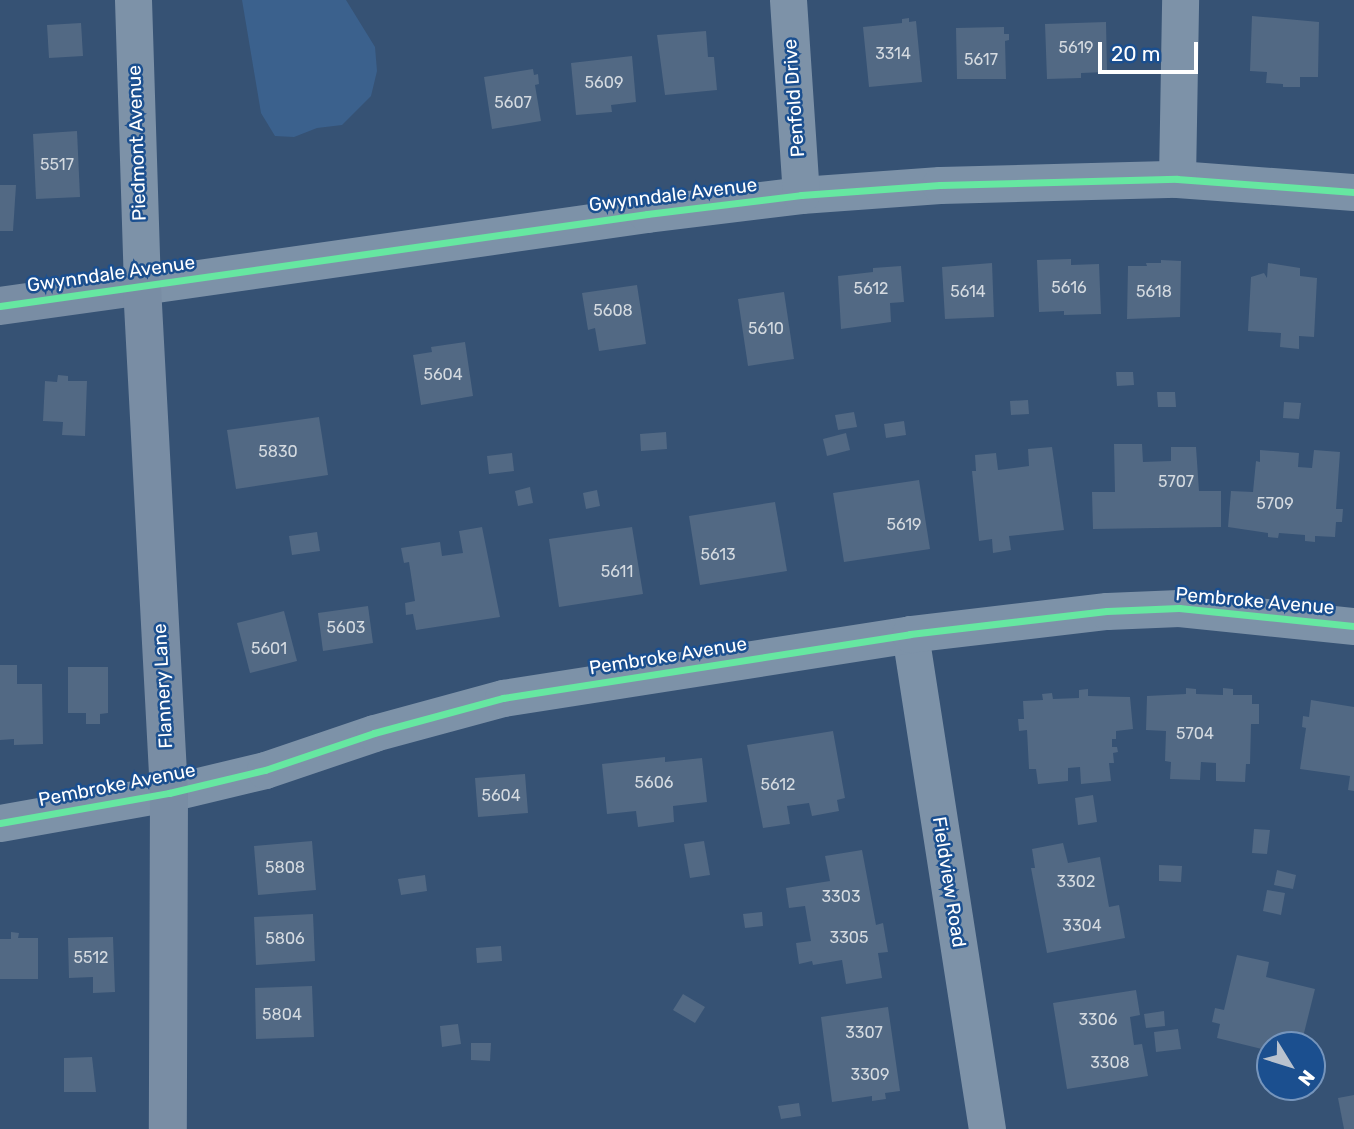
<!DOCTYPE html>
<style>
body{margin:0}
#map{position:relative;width:1354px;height:1129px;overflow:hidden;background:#365274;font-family:Rubik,sans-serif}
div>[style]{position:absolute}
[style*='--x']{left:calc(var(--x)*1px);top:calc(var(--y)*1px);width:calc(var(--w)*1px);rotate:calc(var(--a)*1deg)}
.water>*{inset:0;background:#3b618d}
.building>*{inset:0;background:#526984}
.street>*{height:37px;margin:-18.5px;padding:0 18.5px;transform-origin:18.5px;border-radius:18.5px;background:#7d92a8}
.secondary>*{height:38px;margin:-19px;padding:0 19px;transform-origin:19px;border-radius:19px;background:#798da4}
.cycleway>*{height:7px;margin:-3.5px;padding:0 3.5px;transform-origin:3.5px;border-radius:3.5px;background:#66e7a1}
span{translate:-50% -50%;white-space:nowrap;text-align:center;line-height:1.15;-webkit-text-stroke:5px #1b4f8f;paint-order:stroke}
.number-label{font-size:16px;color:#d4dae0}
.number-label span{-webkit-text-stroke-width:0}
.street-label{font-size:19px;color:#fff}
.north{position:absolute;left:1256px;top:1031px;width:70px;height:70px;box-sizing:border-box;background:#1b4f8f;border:2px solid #7695bc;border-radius:50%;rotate:128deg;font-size:19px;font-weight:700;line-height:28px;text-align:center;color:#fff}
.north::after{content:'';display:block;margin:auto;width:24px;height:32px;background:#b9c2ce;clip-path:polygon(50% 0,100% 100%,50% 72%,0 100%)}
.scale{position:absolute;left:1098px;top:42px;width:100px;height:32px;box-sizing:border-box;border:4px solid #fff;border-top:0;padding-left:9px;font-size:21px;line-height:24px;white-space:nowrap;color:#fff;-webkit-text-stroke:5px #1b4f8f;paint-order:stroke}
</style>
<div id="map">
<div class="water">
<div style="clip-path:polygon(242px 0,346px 0,375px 47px,377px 71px,371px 96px,342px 125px,317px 128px,294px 137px,275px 136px,261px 113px)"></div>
</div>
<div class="building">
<div style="clip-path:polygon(1252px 16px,1319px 22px,1318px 77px,1300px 77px,1300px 87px,1283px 87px,1283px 84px,1266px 83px,1267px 72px,1250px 71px)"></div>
<div style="clip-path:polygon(909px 18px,909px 22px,916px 21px,922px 82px,869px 87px,863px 27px,902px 23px,902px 19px)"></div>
<div style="clip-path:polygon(1106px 22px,1107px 72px,1081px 73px,1081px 78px,1047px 79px,1045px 24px)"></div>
<div style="clip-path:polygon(81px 23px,83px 56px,49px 58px,47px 25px)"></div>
<div style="clip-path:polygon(1004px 27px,1004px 34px,1009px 34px,1009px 40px,1005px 41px,1006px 79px,957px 79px,956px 28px)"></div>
<div style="clip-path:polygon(706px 31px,708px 57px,714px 57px,717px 90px,665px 95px,657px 35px)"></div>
<div style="clip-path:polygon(632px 56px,636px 102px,611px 105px,612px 112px,576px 115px,571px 63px)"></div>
<div style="clip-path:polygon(533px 69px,534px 75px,538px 74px,539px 84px,535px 85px,541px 121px,492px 129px,484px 77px)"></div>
<div style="clip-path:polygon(77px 131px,80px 197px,36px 199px,33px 134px)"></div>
<div style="clip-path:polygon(0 185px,16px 185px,13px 231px,0 231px)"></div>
<div style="clip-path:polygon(1071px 259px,1071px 265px,1099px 264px,1101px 314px,1064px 315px,1064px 311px,1039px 312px,1037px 260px)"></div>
<div style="clip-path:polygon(1161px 260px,1181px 261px,1180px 317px,1127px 319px,1128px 266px,1147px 266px,1146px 263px,1161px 263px)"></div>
<div style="clip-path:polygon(992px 263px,994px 317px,945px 319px,942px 267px)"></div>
<div style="clip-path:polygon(1268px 263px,1300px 268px,1300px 276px,1317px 278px,1314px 337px,1299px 336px,1299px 349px,1280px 347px,1281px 333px,1248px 331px,1251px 277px,1264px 273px,1267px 278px)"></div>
<div style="clip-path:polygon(901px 266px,904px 302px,890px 303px,891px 322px,841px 329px,838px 276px,873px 272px,873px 268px)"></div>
<div style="clip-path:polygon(637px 285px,646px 344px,599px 351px,595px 328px,588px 330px,582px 293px)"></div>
<div style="clip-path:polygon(784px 292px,794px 359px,748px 366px,738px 299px)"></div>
<div style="clip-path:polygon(465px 342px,473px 396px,421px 405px,413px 355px,432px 352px,431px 347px)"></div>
<div style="clip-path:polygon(1116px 372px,1133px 372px,1134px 385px,1117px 386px)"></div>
<div style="clip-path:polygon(58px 375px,68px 376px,68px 381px,87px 381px,85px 436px,62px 435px,63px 422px,43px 421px,45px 381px,57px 382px)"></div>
<div style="clip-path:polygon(1157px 392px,1175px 392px,1176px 407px,1158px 407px)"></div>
<div style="clip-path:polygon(1028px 400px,1029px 414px,1011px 415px,1010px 401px)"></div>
<div style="clip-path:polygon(1284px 402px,1301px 403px,1299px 419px,1283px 418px)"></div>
<div style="clip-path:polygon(854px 412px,857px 427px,838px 430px,835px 415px)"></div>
<div style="clip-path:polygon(319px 417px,328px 475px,236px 489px,227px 430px)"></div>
<div style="clip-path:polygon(904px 421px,906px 435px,886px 438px,884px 424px)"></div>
<div style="clip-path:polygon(666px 432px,667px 449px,641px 451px,640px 434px)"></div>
<div style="clip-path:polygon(846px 433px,850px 450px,827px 456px,823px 439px)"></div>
<div style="clip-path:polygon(1114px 444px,1142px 444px,1143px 462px,1171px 461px,1171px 447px,1196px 447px,1199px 491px,1221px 491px,1221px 527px,1093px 529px,1092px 492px,1115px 492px)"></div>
<div style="clip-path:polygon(1052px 447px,1064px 530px,1009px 536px,1011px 550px,993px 553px,992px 539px,979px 541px,972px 471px,976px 471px,975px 455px,996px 453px,998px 470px,1029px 466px,1028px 449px)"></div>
<div style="clip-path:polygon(1260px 450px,1299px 453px,1298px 467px,1312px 468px,1314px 450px,1340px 452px,1336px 509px,1343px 509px,1342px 522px,1336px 522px,1335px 537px,1315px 536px,1315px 542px,1305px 541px,1305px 535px,1279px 533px,1278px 538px,1268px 537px,1268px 533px,1228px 527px,1231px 491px,1253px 492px,1256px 461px,1260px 462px)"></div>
<div style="clip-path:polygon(512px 453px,514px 471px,489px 474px,487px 456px)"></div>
<div style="clip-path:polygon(919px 480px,930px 549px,844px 562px,833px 493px)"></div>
<div style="clip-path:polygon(530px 487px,533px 503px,518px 506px,515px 491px)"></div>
<div style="clip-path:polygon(597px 490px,600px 506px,586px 509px,583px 493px)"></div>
<div style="clip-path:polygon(775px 502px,787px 571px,700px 585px,689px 516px)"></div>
<div style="clip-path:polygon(482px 527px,500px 617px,416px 630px,413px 614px,406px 615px,405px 603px,415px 601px,409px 562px,404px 563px,401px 548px,440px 542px,442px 556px,463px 553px,459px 531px)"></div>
<div style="clip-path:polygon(632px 527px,643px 594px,559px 607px,549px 539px)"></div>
<div style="clip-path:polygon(317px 532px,320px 551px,292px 555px,289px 536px)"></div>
<div style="clip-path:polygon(368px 606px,373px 643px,323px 651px,318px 613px)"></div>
<div style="clip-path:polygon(284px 611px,297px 661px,250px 673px,237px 623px)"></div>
<div style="clip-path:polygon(0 665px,17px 665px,17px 684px,42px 684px,43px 744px,14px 745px,14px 739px,0 740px)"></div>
<div style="clip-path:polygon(68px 667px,108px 667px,108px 713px,100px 714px,100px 724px,86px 724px,86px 713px,68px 713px)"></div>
<div style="clip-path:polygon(1186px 688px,1196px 689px,1196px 694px,1223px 695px,1223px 688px,1233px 689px,1233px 695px,1252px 695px,1252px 704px,1259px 704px,1259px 724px,1251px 724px,1250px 764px,1246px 764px,1245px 782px,1216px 781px,1216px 763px,1201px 762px,1200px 780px,1170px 779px,1171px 762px,1165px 761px,1166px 731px,1146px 730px,1147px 696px,1186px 694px)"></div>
<div style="clip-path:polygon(1088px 689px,1088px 696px,1130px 697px,1133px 729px,1116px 731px,1116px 739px,1112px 739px,1112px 747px,1117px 747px,1118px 752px,1113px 753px,1114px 763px,1109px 763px,1111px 781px,1081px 784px,1080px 767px,1068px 768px,1068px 781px,1038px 784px,1036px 769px,1029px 769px,1027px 730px,1019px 731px,1018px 719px,1024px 719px,1023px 701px,1043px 700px,1042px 694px,1052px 693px,1053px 699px,1079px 698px,1079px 690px)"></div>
<div style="clip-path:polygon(1311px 700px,1354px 707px,1354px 791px,1348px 790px,1350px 776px,1300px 769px,1306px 728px,1302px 727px,1303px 716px,1309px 717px)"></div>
<div style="clip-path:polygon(833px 731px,845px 798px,837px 800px,839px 811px,812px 816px,809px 803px,787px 806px,790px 824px,763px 828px,747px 745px)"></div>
<div style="clip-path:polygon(665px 757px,665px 762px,702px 758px,707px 802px,673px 806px,674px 822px,638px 827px,636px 811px,607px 814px,602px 764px)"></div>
<div style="clip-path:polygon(525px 774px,528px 813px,478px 817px,475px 778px)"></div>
<div style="clip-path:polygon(1093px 795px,1097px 822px,1078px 825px,1075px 798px)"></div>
<div style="clip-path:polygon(1254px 829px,1270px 830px,1267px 854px,1252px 853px)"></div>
<div style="clip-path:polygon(312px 841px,316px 890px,258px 895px,254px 846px)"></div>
<div style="clip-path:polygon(704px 841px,710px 875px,690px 878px,684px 844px)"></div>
<div style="clip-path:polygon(1063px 843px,1068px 863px,1100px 857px,1109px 907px,1119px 905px,1125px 938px,1047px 953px,1031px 868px,1035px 868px,1032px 849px)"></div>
<div style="clip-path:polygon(862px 850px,876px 925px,883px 923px,888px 952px,878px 953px,882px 978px,846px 984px,842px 960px,813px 965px,812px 961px,799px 964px,796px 943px,811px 941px,805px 906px,789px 908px,786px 888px,830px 881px,825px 856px)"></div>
<div style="clip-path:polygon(1159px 865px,1182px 866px,1181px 882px,1159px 881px)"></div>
<div style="clip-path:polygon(1277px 870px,1296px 875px,1293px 889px,1274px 885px)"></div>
<div style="clip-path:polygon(425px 875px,427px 891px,401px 895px,398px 879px)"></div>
<div style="clip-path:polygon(1267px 890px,1285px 893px,1281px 915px,1263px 911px)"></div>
<div style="clip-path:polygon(762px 912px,763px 926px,745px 928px,743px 914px)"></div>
<div style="clip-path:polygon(313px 914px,315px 961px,256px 965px,254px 917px)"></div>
<div style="clip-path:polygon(11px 932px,19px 933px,18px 938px,38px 938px,38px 979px,0 979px,0 939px,11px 939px)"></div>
<div style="clip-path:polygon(113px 937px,115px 992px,93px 993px,93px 977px,69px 978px,68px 938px)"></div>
<div style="clip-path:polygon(501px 946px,502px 961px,477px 963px,476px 948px)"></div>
<div style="clip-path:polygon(1237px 955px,1269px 962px,1266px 977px,1315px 989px,1301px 1045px,1270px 1045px,1270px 1051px,1217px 1038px,1220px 1024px,1212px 1022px,1215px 1008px,1224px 1010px)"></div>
<div style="clip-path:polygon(312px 986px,314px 1037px,256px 1039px,255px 988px)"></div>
<div style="clip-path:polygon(1136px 990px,1140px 1015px,1130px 1017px,1134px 1045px,1142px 1044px,1148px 1076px,1067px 1089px,1053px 1003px)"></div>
<div style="clip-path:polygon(683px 994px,705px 1007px,695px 1023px,673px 1010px)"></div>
<div style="clip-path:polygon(888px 1007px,900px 1091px,885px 1093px,886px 1099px,872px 1101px,872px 1096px,832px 1102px,821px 1017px)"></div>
<div style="clip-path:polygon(1164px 1011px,1165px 1026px,1146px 1028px,1144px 1014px)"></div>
<div style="clip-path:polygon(458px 1024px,461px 1044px,442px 1047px,440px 1026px)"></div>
<div style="clip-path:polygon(1178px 1029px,1181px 1049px,1156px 1052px,1154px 1032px)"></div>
<div style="clip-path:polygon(471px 1043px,491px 1043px,490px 1061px,471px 1060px)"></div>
<div style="clip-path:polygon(92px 1057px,96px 1092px,64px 1092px,64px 1058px)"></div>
<div style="clip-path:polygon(1354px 1095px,1354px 1129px,1344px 1129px,1338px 1098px)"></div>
<div style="clip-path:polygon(799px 1103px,801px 1116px,781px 1119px,778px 1106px)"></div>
</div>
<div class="street">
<div style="--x:133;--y:0;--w:286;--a:88.2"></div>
<div style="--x:142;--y:286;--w:510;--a:-8.11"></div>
<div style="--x:647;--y:214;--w:155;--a:-7"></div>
<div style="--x:801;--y:195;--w:139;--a:-4.1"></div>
<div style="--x:940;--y:185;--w:237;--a:-1.5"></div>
<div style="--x:1177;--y:179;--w:177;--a:4.2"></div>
<div style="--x:788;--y:0;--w:195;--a:86.2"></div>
<div style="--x:1177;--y:179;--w:179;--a:-89"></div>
<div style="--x:910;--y:634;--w:501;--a:81.16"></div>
<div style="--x:0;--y:823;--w:172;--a:-10.1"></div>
<div style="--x:169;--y:793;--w:99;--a:-13.5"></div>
<div style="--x:265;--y:770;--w:115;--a:-18.7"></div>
<div style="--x:374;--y:733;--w:134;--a:-15.2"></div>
<div style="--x:503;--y:698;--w:412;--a:-8.9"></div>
<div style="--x:910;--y:634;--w:198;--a:-6.7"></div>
<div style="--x:1107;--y:611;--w:72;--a:-2.4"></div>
<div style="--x:1179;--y:608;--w:176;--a:5.9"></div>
</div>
<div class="secondary">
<div style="--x:0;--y:306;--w:143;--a:-8"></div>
<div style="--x:142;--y:286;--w:508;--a:86.95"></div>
<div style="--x:169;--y:793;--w:336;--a:90.2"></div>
</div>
<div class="cycleway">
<div style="--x:0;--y:306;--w:654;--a:-8.09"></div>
<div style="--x:647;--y:214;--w:155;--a:-7"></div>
<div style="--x:801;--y:195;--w:139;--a:-4.1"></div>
<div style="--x:940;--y:185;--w:237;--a:-1.5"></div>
<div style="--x:1177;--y:179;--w:177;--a:4.2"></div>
<div style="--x:0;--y:823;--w:172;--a:-10.1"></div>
<div style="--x:169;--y:793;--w:99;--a:-13.5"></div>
<div style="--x:265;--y:770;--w:115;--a:-18.7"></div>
<div style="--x:374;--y:733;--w:134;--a:-15.2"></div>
<div style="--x:503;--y:698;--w:412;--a:-8.9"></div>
<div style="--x:910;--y:634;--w:198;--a:-6.7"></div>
<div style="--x:1107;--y:611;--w:72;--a:-2.4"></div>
<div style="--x:1179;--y:608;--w:176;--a:5.9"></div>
</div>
<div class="number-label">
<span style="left:1076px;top:48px">5619</span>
<span style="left:893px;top:54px">3314</span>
<span style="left:981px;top:60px">5617</span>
<span style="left:604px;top:83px">5609</span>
<span style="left:513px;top:103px">5607</span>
<span style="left:57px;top:165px">5517</span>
<span style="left:1069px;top:288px">5616</span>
<span style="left:871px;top:289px">5612</span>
<span style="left:968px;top:292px">5614</span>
<span style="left:1154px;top:292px">5618</span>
<span style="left:613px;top:311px">5608</span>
<span style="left:766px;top:329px">5610</span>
<span style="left:443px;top:375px">5604</span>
<span style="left:278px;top:452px">5830</span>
<span style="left:1176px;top:482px">5707</span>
<span style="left:1275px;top:504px">5709</span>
<span style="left:904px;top:525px">5619</span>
<span style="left:718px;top:555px">5613</span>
<span style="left:617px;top:572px">5611</span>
<span style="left:346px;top:628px">5603</span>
<span style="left:269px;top:649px">5601</span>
<span style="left:1195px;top:734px">5704</span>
<span style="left:654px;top:783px">5606</span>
<span style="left:778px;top:785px">5612</span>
<span style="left:501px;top:796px">5604</span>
<span style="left:285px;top:868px">5808</span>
<span style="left:1076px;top:882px">3302</span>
<span style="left:841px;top:897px">3303</span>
<span style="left:1082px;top:926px">3304</span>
<span style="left:849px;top:938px">3305</span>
<span style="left:285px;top:939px">5806</span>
<span style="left:91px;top:958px">5512</span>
<span style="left:282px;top:1015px">5804</span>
<span style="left:1098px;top:1020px">3306</span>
<span style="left:864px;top:1033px">3307</span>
<span style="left:1110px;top:1063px">3308</span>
<span style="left:870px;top:1075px">3309</span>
</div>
<div class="street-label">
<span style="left:794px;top:98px;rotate:-94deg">Penfold Drive</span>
<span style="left:137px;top:143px;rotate:-92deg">Piedmont Avenue</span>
<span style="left:673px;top:195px;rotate:-7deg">Gwynndale Avenue</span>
<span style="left:111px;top:274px;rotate:-8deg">Gwynndale Avenue</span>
<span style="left:1255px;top:601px;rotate:5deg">Pembroke Avenue</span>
<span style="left:668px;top:656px;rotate:-9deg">Pembroke Avenue</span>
<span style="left:163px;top:686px;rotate:-93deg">Flannery Lane</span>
<span style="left:117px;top:785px;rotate:-11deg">Pembroke Avenue</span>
<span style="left:949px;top:882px;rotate:81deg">Fieldview Road</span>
</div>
<div class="north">N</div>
<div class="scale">20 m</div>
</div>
